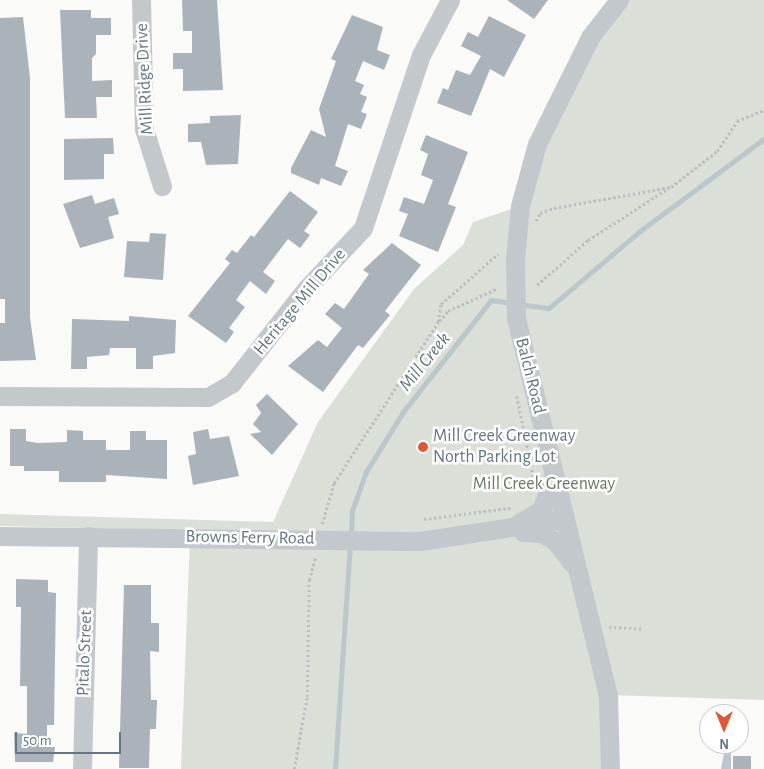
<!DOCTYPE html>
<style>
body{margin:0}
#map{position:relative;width:764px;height:769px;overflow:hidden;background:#fafaf8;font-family:"Alegreya Sans",sans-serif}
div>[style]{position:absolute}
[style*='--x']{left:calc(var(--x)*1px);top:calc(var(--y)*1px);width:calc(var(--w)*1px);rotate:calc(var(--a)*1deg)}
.green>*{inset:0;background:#dadfd7}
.water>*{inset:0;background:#bbc7cb}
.stream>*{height:4.5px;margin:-2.25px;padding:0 2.25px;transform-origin:2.25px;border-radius:2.25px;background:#bbc7cb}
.building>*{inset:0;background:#aab3b9}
.path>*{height:2.5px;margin-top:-1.25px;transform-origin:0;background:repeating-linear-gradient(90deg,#bbbfc2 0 2.5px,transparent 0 5px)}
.minor>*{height:19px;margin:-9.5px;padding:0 9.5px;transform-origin:9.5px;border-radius:9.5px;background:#c3c8cc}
.minor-bridge>*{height:19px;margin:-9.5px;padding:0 9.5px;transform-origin:9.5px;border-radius:9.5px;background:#c3c8cc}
.dots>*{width:14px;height:14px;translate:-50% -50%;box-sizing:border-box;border:2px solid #fff;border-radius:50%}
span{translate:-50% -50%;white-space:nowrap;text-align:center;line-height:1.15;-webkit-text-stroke:5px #fff;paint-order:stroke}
.street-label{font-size:18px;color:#657683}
.poi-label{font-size:18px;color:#657683}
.left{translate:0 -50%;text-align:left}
.park-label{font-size:18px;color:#687a64}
.water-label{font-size:19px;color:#60757c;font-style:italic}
.north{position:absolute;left:699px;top:704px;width:50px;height:50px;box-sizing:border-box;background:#fff;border:1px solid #c1c8cd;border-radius:50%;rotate:180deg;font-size:14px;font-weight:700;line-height:20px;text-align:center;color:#657683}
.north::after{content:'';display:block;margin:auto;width:18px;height:22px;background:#e4572e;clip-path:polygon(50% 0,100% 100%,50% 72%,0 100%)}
.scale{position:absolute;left:15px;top:732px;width:106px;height:22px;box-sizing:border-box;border:2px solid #657683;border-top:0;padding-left:6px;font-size:15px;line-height:18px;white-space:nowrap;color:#657683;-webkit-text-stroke:4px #fff;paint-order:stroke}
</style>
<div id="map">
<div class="green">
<div style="clip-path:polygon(619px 0,764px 0,764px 700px,609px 695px,610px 769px,181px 769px,190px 538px,272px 532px,0 526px,0 514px,273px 522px,318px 422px,414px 289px,463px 245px,473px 222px,520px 206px,537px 144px)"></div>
</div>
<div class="water">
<div style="clip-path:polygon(725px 748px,731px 752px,731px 769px,721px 769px)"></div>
</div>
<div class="stream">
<div style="--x:519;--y:304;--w:30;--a:8"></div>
<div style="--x:549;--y:308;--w:119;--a:-40.2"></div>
<div style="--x:640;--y:231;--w:154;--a:-36.6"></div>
<div style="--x:351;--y:536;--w:25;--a:-88"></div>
<div style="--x:352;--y:511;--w:41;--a:-70.3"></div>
<div style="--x:366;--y:472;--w:70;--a:-58.3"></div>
<div style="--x:403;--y:412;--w:142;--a:-51.8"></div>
<div style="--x:491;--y:300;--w:21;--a:8"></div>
<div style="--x:335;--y:769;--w:224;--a:-86.2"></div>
</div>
<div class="building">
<div style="clip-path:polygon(182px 0,217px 0,223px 90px,183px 91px,183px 69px,173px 69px,173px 53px,192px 53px,192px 31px,183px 31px)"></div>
<div style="clip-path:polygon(507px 0,548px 0,534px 19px)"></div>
<div style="clip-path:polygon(60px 10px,91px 10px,91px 18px,111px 18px,111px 35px,96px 35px,96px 54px,92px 58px,92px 81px,112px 80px,112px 97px,96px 97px,97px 118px,65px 118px)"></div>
<div style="clip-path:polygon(352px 15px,383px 27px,377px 50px,390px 55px,384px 70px,363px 61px,355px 81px,364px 85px,360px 94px,367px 97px,361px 112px,367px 114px,361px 129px,348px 124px,335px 166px,348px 171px,341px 186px,321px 178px,319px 185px,291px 173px,291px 168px,311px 130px,326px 137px,319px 109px,336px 61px,331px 59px)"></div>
<div style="clip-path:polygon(489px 16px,526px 35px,504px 77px,490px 69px,471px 116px,437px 103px,443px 88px,448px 90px,456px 70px,470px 75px,481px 56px,461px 46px,468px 32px,478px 37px)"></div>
<div style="clip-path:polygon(23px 17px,30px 78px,30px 318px,36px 360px,0 361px,0 323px,5px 323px,5px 299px,0 299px,0 18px)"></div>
<div style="clip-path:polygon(241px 115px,238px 164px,206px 165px,201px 142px,188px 142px,188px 124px,210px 123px,210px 116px)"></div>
<div style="clip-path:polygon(426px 135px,468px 152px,448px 204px,456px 207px,438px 252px,399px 236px,408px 214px,399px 211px,404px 197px,424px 204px,433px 180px,421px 175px,428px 154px,420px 150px)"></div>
<div style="clip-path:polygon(113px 138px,114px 154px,104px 154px,104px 179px,64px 180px,64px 139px)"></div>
<div style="clip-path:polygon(290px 191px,318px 212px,304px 231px,310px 235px,300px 248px,288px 239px,263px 272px,275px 281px,266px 294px,250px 281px,236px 300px,245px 307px,229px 328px,234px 332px,226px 343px,188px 316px,230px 263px,225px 259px,232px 250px,237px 253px,251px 235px,254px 237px)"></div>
<div style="clip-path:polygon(92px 195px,95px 204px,114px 198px,119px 214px,108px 217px,114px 238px,80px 248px,63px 204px)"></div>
<div style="clip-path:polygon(150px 233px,166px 234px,163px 280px,124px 277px,127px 241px,149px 242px)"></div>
<div style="clip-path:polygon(392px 243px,421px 265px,385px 311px,390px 315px,363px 348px,358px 345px,323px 392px,288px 366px,318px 340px,327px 347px,342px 328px,325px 314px,335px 303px,344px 309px,369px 274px,363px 270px)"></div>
<div style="clip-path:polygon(129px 316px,176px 320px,175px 353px,153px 356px,153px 369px,136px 369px,136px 348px,110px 348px,109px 355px,87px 357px,87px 369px,71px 369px,72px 319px,129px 321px)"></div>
<div style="clip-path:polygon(267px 394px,298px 424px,272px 455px,250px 434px,261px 432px,253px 424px,261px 413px,256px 405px)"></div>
<div style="clip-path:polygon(10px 429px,26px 429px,26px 441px,38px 443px,67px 442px,67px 430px,83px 431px,83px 440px,106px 440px,106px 450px,130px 450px,130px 431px,146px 431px,146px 440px,167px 440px,167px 479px,106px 475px,106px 482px,59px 482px,59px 471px,24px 471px,24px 466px,10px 466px)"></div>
<div style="clip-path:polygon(208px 429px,210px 439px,229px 436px,239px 476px,193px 485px,188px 456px,196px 454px,193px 432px)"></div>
<div style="clip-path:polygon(16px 579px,48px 580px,48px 592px,56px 593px,54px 725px,47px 725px,47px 747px,55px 747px,53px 762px,15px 762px,14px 733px,27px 734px,27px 686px,20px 686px,21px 607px,16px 607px)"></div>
<div style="clip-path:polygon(124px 585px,151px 585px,151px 623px,159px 623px,159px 652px,150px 651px,151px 700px,157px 700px,156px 729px,150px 729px,149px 768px,119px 768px)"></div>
<div style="clip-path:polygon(733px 756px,751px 756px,751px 769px,733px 769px)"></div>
</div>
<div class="path">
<div style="--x:536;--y:221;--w:9;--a:-63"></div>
<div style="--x:540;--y:213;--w:15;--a:-20"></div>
<div style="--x:554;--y:208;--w:119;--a:-10.2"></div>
<div style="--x:671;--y:187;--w:58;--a:-38"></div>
<div style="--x:717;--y:151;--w:36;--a:-56"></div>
<div style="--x:737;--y:121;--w:29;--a:-22"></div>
<div style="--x:537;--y:285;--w:68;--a:-41.4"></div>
<div style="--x:588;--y:240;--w:94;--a:-32.8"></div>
<div style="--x:439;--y:321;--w:13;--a:-48"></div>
<div style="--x:448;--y:311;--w:53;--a:-24.6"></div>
<div style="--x:517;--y:396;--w:85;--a:78.4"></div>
<div style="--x:424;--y:519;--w:87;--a:-7.3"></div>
<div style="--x:322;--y:524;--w:43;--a:-73.7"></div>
<div style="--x:334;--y:483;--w:192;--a:-57.1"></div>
<div style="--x:438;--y:322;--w:18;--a:-81"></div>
<div style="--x:441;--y:304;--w:76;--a:-41.3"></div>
<div style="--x:609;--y:627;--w:33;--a:3"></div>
<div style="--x:294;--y:769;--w:73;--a:-79.8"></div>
<div style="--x:307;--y:697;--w:117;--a:-89"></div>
<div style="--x:309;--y:580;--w:25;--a:-74"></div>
</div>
<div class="minor">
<div style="--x:141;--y:0;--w:129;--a:88.7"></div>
<div style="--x:144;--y:129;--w:60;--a:72.5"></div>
<div style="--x:515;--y:259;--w:53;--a:-84.6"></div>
<div style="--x:520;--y:206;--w:64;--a:-74.7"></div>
<div style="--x:537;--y:144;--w:119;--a:-63.6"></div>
<div style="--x:590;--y:37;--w:47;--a:-51.9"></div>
<div style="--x:516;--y:318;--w:388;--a:76.3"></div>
<div style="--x:608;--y:695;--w:74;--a:88.5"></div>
<div style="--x:0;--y:396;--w:208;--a:0.3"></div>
<div style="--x:208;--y:397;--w:28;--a:-30"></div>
<div style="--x:232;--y:383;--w:120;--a:-51.8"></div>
<div style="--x:306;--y:289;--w:83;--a:-46.9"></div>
<div style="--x:363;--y:228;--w:182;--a:-71.5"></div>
<div style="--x:421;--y:55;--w:62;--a:-62.2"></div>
<div style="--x:519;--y:523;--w:27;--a:-31"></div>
<div style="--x:542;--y:509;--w:35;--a:-72"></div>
<div style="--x:523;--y:532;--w:19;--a:3"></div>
<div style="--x:542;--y:533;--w:15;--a:32"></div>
<div style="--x:555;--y:541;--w:28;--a:52"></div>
<div style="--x:0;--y:536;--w:420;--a:0.7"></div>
<div style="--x:420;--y:541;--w:146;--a:-8.7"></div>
<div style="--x:82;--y:769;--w:233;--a:-88.5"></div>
</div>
<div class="minor-bridge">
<div style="--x:515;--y:259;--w:59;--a:89"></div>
</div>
<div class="dots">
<div style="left:423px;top:447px;background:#e4572e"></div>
</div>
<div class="street-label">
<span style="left:145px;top:79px;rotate:-93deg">Mill Ridge Drive</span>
<span style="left:300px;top:302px;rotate:-50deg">Heritage Mill Drive</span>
<span style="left:530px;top:376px;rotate:76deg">Balch Road</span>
<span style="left:250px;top:538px;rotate:1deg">Browns Ferry Road</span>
<span style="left:85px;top:653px;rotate:-88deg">Pitalo Street</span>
</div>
<div class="poi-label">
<span class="left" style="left:433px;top:447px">Mill Creek Greenway<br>North Parking Lot</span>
</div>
<div class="park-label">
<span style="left:544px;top:484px">Mill Creek Greenway</span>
</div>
<div class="water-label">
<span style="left:425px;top:362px;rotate:-51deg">Mill Creek</span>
</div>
<div class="north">N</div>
<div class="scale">50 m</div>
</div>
